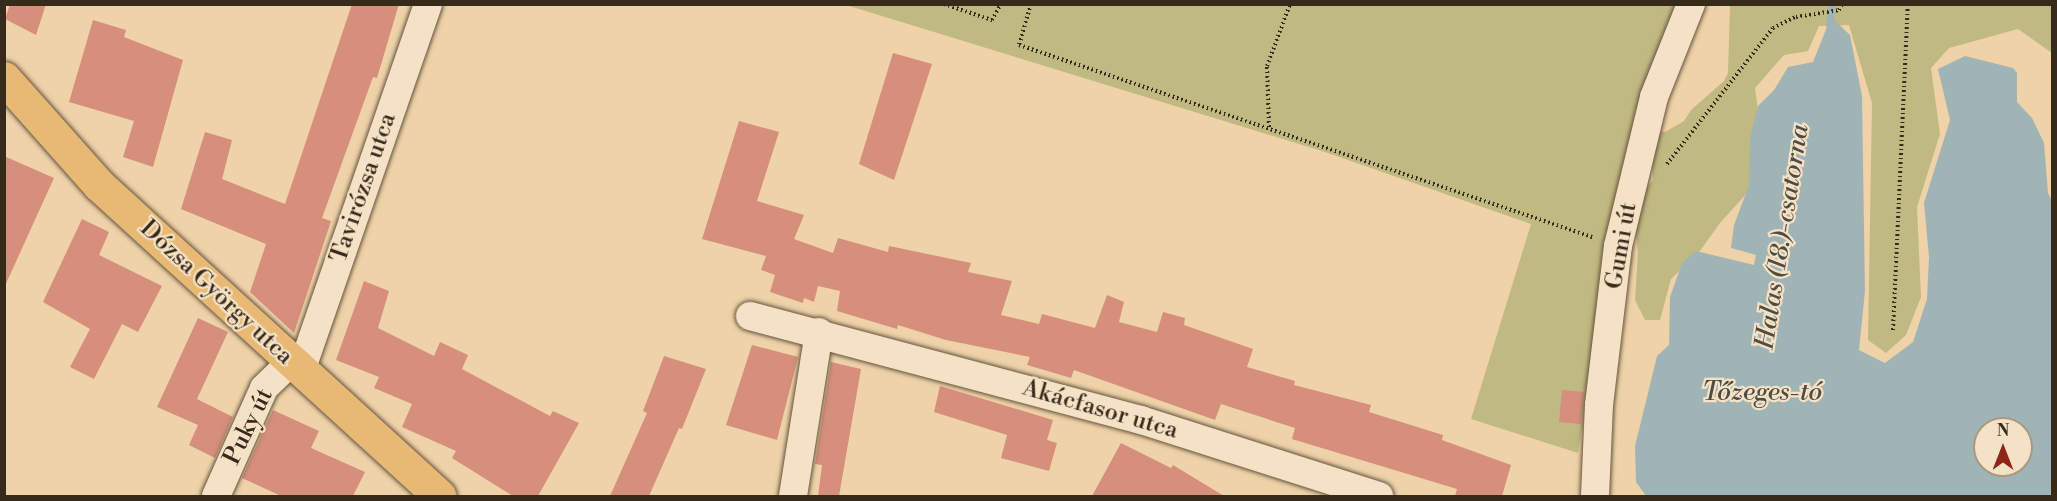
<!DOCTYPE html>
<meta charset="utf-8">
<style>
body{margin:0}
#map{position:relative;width:2057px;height:501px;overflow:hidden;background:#efd2a8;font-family:"Libre Bodoni",serif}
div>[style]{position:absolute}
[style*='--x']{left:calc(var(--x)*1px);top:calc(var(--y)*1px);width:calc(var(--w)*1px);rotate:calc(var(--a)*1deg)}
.green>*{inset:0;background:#c1b982}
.water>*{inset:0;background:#a0b4b5}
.stream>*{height:8px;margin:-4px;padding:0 4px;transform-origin:4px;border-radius:4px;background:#a0b4b5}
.building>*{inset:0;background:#d58f7c}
.path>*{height:4px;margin-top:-2px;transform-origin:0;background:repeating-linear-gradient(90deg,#362a1b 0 1.5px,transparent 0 4.5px)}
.roads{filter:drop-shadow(0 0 2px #64543e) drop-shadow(0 0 2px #64543e)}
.minor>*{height:28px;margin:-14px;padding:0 14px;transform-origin:14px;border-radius:14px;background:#f5e2c6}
.major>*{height:33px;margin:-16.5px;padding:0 16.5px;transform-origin:16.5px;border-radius:16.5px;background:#e8b974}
span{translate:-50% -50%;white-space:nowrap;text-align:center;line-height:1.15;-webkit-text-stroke:4.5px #f5e2c6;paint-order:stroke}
.street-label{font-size:24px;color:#362a1b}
.water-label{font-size:26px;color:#504c42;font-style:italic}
.frame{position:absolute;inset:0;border:6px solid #362a1b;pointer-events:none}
.north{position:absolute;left:1973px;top:417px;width:60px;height:60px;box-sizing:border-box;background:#f5e2c6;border:2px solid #a99882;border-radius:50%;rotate:0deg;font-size:16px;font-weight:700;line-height:24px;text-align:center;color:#362a1b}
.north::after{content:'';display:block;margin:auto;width:21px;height:27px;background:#8f2418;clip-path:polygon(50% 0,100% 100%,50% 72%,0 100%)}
</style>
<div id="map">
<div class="green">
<div style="clip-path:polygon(846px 5px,1691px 5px,1611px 250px,1578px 453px,1471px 419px,1531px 224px,1325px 152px)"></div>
<div style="clip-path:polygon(1730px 5px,2052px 5px,2052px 53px,2018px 29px,1949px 48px,1931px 68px,1940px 134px,1917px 207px,1921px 297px,1906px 335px,1886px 353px,1868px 340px,1872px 103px,1849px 25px,1819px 26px,1808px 51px,1784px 55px,1755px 88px,1766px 172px,1720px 223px,1700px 251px,1671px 279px,1660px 320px,1645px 320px,1635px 300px,1638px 252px,1633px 205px,1653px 180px,1651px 132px,1665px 132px,1684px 121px,1691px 110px,1724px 81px,1728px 73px)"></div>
</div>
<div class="water">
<div style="clip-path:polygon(evenodd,1831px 17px,1850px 35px,1862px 96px,1865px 291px,1859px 350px,1885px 363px,1913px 342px,1927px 299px,1929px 257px,1924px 203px,1950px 120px,1938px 69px,1965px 56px,2013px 68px,2017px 73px,2017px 102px,2032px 118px,2044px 143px,2048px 193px,2052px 201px,2052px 496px,1646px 496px,1636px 482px,1635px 446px,1657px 356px,1669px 345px,1670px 297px,1682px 263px,1696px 251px,1754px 265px,1756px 255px,1731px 248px,1734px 225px,1749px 185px,1750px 138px,1758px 106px,1774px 90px,1788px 67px,1813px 62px,1831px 17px,1985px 429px,2021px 429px,2021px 465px,1985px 465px,1985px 429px)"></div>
</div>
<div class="stream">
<div style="--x:1830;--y:25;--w:21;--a:-85"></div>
</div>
<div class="building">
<div style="clip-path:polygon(10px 4px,46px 4px,36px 35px,5px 19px)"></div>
<div style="clip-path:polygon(352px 4px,399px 4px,377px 78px,373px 77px,322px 218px,331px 221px,294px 333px,250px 292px,266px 244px,181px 209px,205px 132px,232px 140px,222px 179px,285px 204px)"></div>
<div style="clip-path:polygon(93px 20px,126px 30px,124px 37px,183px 60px,153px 167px,123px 157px,134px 121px,69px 102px)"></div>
<div style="clip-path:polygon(893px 53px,932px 64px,894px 180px,859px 164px)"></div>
<div style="clip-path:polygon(739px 121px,779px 132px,757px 201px,804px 215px,794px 239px,833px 253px,838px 238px,888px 252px,889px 246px,971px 263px,968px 272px,1012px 281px,1001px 315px,1039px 324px,1042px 314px,1095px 328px,1107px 295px,1124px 302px,1119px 322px,1157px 332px,1163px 312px,1185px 318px,1184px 325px,1253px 349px,1247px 367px,1295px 381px,1294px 385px,1371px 405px,1369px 412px,1443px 435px,1442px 440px,1511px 465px,1502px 496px,1455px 496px,1457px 489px,1292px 439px,1295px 428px,1221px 404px,1215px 420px,1074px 370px,1071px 378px,1027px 365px,1030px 357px,946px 340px,898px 325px,897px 329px,837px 311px,840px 291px,818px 286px,814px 302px,804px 298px,803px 303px,770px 292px,775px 275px,761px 270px,766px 256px,702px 239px)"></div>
<div style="clip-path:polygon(4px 156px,54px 178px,4px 288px)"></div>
<div style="clip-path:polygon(82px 219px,109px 232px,99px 255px,162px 286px,138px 332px,122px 324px,94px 379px,70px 367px,90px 329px,43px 302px)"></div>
<div style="clip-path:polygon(364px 281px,389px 291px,378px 328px,434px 356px,440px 342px,468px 355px,462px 369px,550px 416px,553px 411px,579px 423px,538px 496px,513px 496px,452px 458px,456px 451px,402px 427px,412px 404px,374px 388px,379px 377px,336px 360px)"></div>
<div style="clip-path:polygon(198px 318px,228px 332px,197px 399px,233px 417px,215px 458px,189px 445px,198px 425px,157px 407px)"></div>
<div style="clip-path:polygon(752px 345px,798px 357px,777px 440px,726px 425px)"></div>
<div style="clip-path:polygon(664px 356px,706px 369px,682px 429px,679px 428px,649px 496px,610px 496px,647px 413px,643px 411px)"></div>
<div style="clip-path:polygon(831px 362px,861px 369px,839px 496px,818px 496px,822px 465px,815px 464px)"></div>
<div style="clip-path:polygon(940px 386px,1053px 420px,1047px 440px,1057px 443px,1049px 471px,1001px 458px,1007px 435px,934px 412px)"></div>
<div style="clip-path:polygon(1562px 390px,1584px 392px,1581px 424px,1559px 422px)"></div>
<div style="clip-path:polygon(273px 410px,319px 431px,311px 448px,365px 472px,353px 496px,281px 496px,242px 478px)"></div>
<div style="clip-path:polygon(1121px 443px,1171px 468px,1173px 465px,1224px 496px,1092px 496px)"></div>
</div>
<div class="path">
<div style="--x:944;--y:4;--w:51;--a:18.4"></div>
<div style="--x:992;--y:20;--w:18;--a:-61"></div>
<div style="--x:1031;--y:4;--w:43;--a:106.3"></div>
<div style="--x:1019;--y:45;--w:607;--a:18.52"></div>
<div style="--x:1269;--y:127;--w:61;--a:-91.9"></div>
<div style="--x:1267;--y:66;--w:66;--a:-69.6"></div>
<div style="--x:1667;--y:164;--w:172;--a:-52.1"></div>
<div style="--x:1773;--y:28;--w:25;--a:-26"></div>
<div style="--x:1796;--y:17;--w:44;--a:-9.2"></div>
<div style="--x:1839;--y:10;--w:7;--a:-63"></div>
<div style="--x:1893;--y:330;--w:326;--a:-87.4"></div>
</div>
<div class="roads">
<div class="minor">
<div style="--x:750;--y:316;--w:405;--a:14.9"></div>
<div style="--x:1141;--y:420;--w:250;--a:17.7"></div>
<div style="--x:301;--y:371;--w:388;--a:-70.9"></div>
<div style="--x:216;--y:496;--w:118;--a:-66"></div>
<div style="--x:264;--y:388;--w:36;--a:-44"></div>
<div style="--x:793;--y:496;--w:166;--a:-81"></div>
<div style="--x:1595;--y:496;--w:91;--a:-87.5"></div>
<div style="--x:1599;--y:405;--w:160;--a:-83.2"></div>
<div style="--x:1618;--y:246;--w:153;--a:-76.4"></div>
<div style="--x:1654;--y:97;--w:100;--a:-68.3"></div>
</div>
<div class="major">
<div style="--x:4;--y:78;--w:143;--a:48.4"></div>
<div style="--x:99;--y:185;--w:461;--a:42.4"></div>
</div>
</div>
<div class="street-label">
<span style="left:364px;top:188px;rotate:-71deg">Tavirózsa utca</span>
<span style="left:1622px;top:246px;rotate:-80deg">Gumi út</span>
<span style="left:216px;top:293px;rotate:43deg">Dózsa György utca</span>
<span style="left:1100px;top:410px;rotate:16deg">Akácfasor utca</span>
<span style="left:249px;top:427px;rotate:-64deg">Puky út</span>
</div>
<div class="water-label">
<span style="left:1783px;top:237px;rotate:-81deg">Halas (18.)-csatorna</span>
<span style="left:1762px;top:393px">Tőzeges-tó</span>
</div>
<div class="frame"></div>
<div class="north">N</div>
</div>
